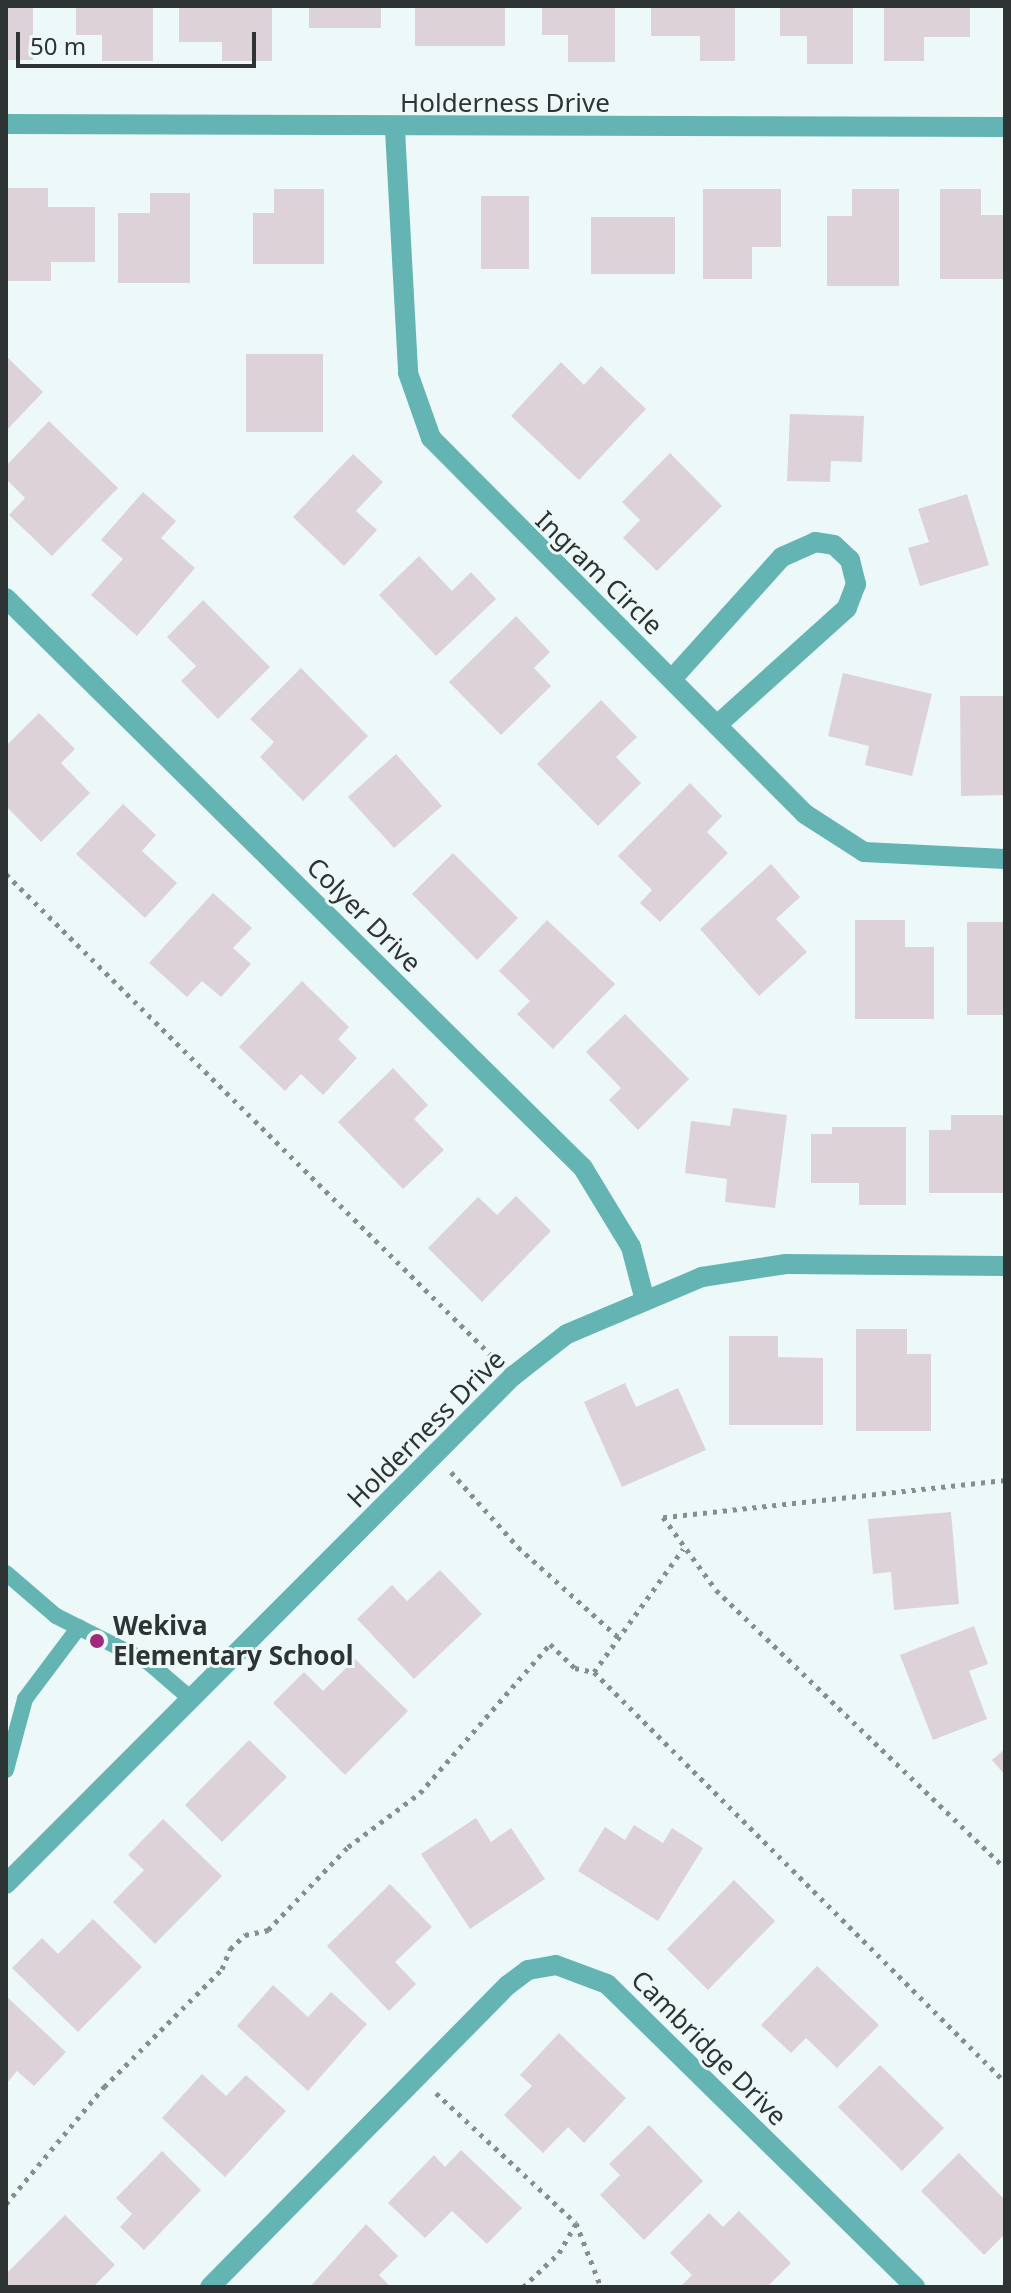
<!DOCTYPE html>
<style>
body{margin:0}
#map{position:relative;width:1011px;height:2293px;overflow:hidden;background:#edf9f9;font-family:"Noto Sans",sans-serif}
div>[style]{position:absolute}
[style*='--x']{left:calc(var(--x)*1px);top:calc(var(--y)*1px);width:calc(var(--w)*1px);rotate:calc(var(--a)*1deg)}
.building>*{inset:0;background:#ddd2d8}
.path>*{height:5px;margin-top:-2.5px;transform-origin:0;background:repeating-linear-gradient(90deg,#868e8e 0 4px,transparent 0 10px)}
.service>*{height:16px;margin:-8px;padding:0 8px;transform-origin:8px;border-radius:8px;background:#64b4b4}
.minor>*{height:20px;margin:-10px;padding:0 10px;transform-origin:10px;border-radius:10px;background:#64b4b4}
.dots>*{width:22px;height:22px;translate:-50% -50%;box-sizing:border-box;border:4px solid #edf9f9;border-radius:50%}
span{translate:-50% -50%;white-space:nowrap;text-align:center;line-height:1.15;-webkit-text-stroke:6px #edf9f9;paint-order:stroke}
.street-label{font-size:26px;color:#2e3333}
.poi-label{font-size:26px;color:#2e3333;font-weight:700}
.left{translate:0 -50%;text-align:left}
.frame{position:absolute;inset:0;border:8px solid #2e3333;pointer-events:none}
.scale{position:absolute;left:16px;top:32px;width:240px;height:36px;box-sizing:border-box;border:4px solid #2e3333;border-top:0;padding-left:10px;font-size:24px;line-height:28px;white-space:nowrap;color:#2e3333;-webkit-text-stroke:6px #edf9f9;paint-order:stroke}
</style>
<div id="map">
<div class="building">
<div style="clip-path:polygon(6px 6px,33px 6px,33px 60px,6px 60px)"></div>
<div style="clip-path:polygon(76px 6px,153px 6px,153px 61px,102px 61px,102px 35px,76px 35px)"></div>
<div style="clip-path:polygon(179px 6px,272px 6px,272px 61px,222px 61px,222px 42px,179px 42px)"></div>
<div style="clip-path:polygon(309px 6px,381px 6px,381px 28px,309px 28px)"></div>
<div style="clip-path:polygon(415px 6px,505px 6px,505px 46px,415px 46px)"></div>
<div style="clip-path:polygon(542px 6px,615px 6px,615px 62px,568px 62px,568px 35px,542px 35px)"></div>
<div style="clip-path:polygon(651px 6px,735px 6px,735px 61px,700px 61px,700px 36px,651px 36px)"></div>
<div style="clip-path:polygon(780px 6px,853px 6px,853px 64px,807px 64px,807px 36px,780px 36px)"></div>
<div style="clip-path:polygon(884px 6px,970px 6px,970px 37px,924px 37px,924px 61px,884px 61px)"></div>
<div style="clip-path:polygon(6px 188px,48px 188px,48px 207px,95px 207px,95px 262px,51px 262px,51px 281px,6px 281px)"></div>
<div style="clip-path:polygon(274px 189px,324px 189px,324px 264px,253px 264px,253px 213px,274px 213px)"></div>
<div style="clip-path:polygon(703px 189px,781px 189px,781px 247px,752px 247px,752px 279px,703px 279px)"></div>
<div style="clip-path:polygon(852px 189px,899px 189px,899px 286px,827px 286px,827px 216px,852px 216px)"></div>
<div style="clip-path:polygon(940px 189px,981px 189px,981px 215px,1005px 215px,1005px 279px,940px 279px)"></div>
<div style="clip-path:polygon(150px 193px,190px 193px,190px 283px,118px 283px,118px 213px,150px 213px)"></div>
<div style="clip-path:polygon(481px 196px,529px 196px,529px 269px,481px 269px)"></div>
<div style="clip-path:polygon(591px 217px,675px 217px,675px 274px,591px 274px)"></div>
<div style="clip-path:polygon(246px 354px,323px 354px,323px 432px,246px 432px)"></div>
<div style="clip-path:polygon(8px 358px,43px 392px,6px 431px,6px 360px)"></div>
<div style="clip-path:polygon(561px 362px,584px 385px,601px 366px,646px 409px,579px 480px,511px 416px)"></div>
<div style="clip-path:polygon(790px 414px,864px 416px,862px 462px,831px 461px,830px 482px,787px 481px)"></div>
<div style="clip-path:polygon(49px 421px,118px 488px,52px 556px,9px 515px,25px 498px,6px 479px,6px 466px)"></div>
<div style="clip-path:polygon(670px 453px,722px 506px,657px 571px,623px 538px,640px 520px,622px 502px)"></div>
<div style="clip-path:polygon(353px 454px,383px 482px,356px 511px,377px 530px,344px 566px,293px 517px)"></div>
<div style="clip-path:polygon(143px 492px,176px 521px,161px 538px,195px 568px,137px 636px,91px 595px,123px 559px,101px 540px)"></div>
<div style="clip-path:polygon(967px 494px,989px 565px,920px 586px,908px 548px,929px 542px,918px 509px)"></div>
<div style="clip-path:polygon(419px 556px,452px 591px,471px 572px,496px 599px,436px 656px,379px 595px)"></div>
<div style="clip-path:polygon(203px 600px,270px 667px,218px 719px,181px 681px,196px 666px,167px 637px)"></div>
<div style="clip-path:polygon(516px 616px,550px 652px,534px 668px,551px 686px,501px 735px,449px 682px)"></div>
<div style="clip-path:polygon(301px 668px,368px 736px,303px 801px,260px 757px,274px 742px,250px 719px)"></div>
<div style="clip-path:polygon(843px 673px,932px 694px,912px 776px,865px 765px,869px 746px,828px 736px)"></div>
<div style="clip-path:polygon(960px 696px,1005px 696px,1005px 795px,961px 796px)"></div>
<div style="clip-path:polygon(601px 700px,637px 737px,616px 757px,641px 783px,598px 826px,537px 764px)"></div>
<div style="clip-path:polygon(39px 713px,75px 749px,61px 763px,90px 793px,41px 842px,6px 806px,6px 746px)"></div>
<div style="clip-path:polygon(396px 754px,442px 806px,394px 848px,348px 797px)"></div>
<div style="clip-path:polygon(690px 783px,722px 816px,707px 832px,728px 853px,660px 922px,640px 903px,652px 890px,618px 856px)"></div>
<div style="clip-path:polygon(123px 804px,156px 835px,142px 851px,177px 883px,145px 918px,76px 854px)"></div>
<div style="clip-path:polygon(453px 853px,518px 918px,477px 960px,412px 894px)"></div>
<div style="clip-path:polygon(771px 864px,800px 897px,776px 919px,807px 952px,759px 996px,700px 929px)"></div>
<div style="clip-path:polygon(213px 893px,252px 928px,233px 948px,251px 964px,221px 997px,202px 981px,187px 997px,149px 963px)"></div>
<div style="clip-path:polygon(547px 920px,615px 984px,553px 1049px,517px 1014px,530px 1001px,499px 971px)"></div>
<div style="clip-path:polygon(855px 920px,905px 920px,905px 947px,934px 947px,934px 1019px,855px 1019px)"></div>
<div style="clip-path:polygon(967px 922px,1005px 922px,1005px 1015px,967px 1015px)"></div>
<div style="clip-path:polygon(302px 981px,349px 1027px,338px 1039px,357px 1058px,323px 1095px,301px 1074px,285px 1091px,239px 1047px)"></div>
<div style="clip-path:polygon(625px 1014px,689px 1079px,638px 1130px,609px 1100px,621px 1088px,586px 1052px)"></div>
<div style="clip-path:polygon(393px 1068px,428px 1105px,414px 1119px,444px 1150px,403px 1189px,338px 1122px)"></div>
<div style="clip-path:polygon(733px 1108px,787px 1115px,775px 1208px,725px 1202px,727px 1179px,685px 1173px,691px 1121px,730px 1126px)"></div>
<div style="clip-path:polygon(951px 1115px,1005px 1115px,1005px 1193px,929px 1193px,929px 1130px,951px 1130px)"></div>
<div style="clip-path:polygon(832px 1127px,906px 1127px,906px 1205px,859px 1205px,859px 1183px,811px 1183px,811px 1134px,832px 1134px)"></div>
<div style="clip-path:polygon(516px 1196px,551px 1231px,482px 1302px,428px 1248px,478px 1197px,497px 1215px)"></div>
<div style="clip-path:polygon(856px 1329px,907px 1329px,907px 1354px,931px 1354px,931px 1431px,856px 1431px)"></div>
<div style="clip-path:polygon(729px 1336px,778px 1336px,778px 1357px,823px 1358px,823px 1425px,729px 1425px)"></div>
<div style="clip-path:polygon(625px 1383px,636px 1407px,678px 1388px,706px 1450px,622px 1487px,584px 1402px)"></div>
<div style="clip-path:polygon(951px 1512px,959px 1604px,894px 1610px,891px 1572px,873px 1574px,868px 1519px)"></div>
<div style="clip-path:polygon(440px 1570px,482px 1614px,414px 1679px,357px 1619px,392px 1585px,407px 1601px)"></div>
<div style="clip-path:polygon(974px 1626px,988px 1664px,969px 1671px,987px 1719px,933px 1740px,900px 1655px)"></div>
<div style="clip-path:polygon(355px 1659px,408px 1711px,345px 1775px,273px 1703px,304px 1672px,323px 1691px)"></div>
<div style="clip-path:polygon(249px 1740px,287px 1777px,222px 1842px,185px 1805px)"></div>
<div style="clip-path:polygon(1005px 1749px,1005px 1775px,992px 1760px)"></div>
<div style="clip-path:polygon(476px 1818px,491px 1842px,511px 1828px,545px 1879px,470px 1929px,421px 1854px)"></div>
<div style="clip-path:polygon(163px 1819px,222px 1876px,155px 1944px,113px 1902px,144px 1870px,128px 1855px)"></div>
<div style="clip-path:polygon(634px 1825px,663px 1843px,672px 1828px,703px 1848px,658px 1921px,578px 1871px,605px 1827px,625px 1840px)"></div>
<div style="clip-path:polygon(734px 1880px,775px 1921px,708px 1990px,667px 1949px)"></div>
<div style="clip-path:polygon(390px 1884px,432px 1927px,395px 1962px,416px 1984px,389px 2011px,327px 1946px)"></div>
<div style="clip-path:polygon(93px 1919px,142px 1967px,78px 2032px,12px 1968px,42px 1938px,58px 1954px)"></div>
<div style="clip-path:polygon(817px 1966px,879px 2025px,837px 2068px,806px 2038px,791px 2053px,761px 2025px)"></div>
<div style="clip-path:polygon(273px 1985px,308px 2017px,331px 1992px,367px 2024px,308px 2091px,237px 2026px)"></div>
<div style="clip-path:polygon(6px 1996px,66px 2052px,34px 2086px,17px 2071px,6px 2084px)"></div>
<div style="clip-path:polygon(559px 2033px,626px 2098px,584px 2143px,568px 2127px,543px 2153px,504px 2115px,532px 2086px,520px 2075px)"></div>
<div style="clip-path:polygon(880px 2065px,944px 2128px,902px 2171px,838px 2107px)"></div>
<div style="clip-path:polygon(202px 2074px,226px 2096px,246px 2075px,286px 2111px,225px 2177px,162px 2118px)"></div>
<div style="clip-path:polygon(649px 2125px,703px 2181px,644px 2240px,600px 2195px,620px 2175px,609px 2164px)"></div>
<div style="clip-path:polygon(461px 2150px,522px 2208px,487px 2244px,452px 2211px,425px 2238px,388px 2203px,434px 2155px,445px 2167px)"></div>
<div style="clip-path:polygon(162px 2151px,201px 2190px,144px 2250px,120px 2227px,132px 2214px,116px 2198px)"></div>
<div style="clip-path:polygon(959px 2153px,1005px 2200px,1005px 2234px,984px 2255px,921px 2191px)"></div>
<div style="clip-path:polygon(739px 2211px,791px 2263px,767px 2287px,680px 2287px,692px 2275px,670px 2253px,709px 2213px,723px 2227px)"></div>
<div style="clip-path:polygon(65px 2215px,115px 2265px,93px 2287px,6px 2287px,6px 2274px)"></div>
<div style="clip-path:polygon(366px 2224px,398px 2256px,379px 2275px,391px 2287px,310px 2287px)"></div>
</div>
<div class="path">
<div style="--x:6;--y:874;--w:689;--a:44.76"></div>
<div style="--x:451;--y:1472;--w:101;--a:48.2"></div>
<div style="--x:518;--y:1547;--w:137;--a:42"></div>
<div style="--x:1005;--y:1480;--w:344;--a:173.8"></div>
<div style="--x:663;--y:1517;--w:90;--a:54"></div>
<div style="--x:716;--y:1590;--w:401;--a:43.9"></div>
<div style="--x:594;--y:1672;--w:152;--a:-54.1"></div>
<div style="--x:436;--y:2093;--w:191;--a:42.9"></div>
<div style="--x:576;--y:2223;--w:69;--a:68.7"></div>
<div style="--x:6;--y:2204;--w:153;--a:-50.1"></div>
<div style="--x:104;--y:2087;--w:167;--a:-45"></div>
<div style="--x:222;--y:1969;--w:22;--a:-68"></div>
<div style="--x:230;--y:1949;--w:21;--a:-43"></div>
<div style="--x:245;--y:1935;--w:24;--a:-12"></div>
<div style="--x:268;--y:1930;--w:115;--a:-46.1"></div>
<div style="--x:348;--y:1847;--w:90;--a:-36.9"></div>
<div style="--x:420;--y:1793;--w:198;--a:-48.9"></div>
<div style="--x:550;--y:1644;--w:35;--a:44"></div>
<div style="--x:575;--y:1668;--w:19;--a:12"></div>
<div style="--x:594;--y:1672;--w:581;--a:44.93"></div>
<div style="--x:523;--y:2287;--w:50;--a:-43.4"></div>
<div style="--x:559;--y:2253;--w:34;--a:-60"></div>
</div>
<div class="service">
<div style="--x:6;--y:1573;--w:66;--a:40.7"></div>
<div style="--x:56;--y:1616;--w:103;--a:26.6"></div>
<div style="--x:148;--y:1662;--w:57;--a:40.7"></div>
<div style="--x:6;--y:1770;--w:73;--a:-75"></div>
<div style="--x:25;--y:1699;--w:90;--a:-53.1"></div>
</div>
<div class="minor">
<div style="--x:6;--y:124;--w:999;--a:0.17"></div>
<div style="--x:395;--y:130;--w:243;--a:86.9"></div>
<div style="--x:408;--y:373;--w:69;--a:70.5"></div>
<div style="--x:431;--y:438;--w:530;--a:45.15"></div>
<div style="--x:805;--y:814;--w:70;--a:32.8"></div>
<div style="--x:864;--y:852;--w:141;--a:2.8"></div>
<div style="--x:6;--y:598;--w:811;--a:44.65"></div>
<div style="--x:583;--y:1168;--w:92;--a:58.7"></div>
<div style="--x:631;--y:1247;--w:52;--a:75.4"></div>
<div style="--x:672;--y:679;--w:164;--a:-48"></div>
<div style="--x:782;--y:557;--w:36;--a:-24"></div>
<div style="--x:815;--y:542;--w:19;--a:9"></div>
<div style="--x:834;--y:545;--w:22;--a:43"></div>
<div style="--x:850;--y:560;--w:25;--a:76"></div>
<div style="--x:856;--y:584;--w:26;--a:111"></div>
<div style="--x:847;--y:608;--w:175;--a:138"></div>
<div style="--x:6;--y:1884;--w:718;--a:-45.06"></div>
<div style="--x:513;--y:1376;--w:68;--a:-37.9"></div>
<div style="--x:567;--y:1334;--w:147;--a:-22.9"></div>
<div style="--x:702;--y:1277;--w:85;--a:-8.8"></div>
<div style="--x:786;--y:1264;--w:219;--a:0.5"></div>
<div style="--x:210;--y:2287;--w:424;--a:-45.4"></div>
<div style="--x:508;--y:1985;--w:25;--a:-37"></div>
<div style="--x:528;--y:1970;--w:28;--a:-10"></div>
<div style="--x:556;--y:1965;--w:54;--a:20.4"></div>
<div style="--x:607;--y:1984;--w:432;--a:44.5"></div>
</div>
<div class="dots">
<div style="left:97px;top:1641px;background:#a3277b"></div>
</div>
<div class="street-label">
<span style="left:505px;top:103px">Holderness Drive</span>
<span style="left:599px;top:573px;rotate:44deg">Ingram Circle</span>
<span style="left:364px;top:915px;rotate:45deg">Colyer Drive</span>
<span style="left:426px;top:1429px;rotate:-45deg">Holderness Drive</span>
<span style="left:709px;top:2048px;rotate:45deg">Cambridge Drive</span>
</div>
<div class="poi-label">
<span class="left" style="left:113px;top:1641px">Wekiva<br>Elementary School</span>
</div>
<div class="frame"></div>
<div class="scale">50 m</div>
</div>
